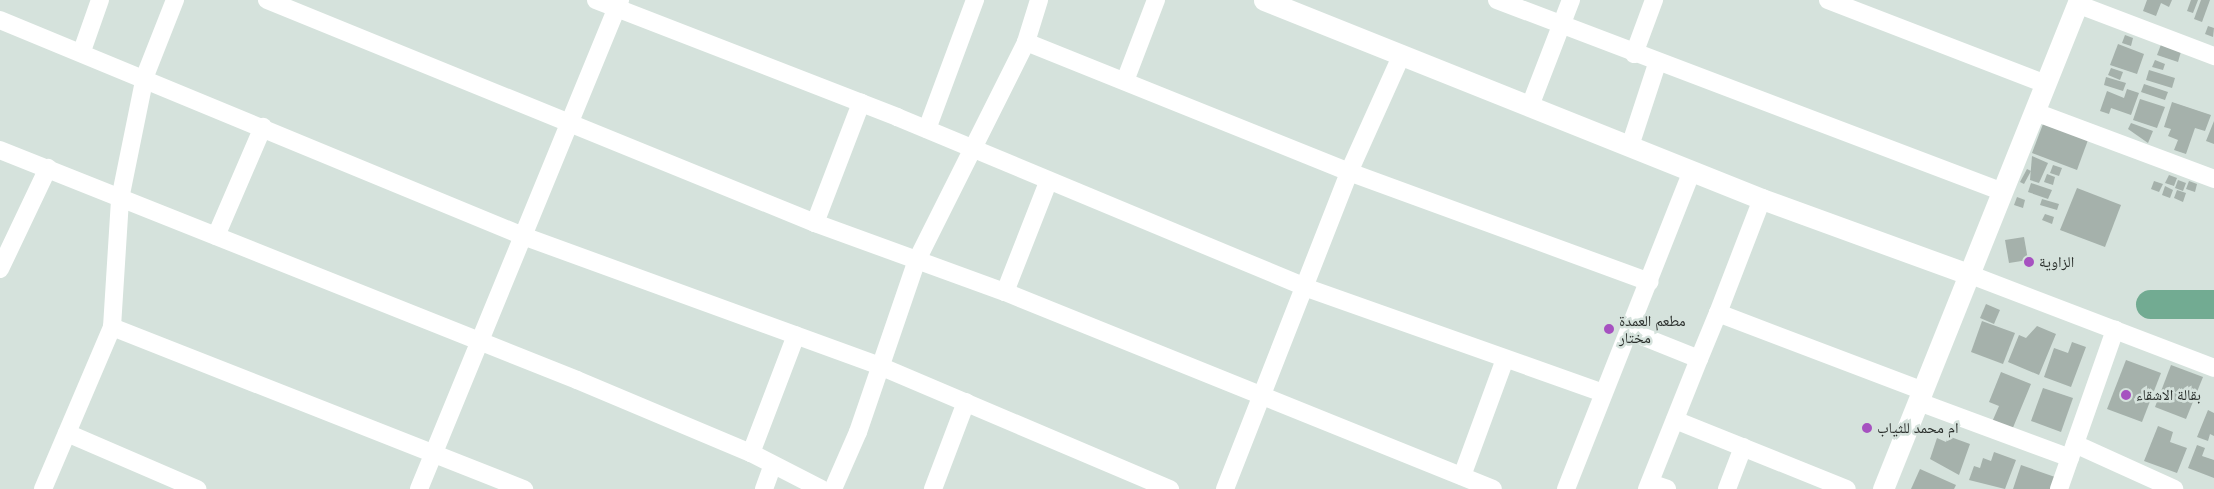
<!DOCTYPE html>
<meta charset="utf-8">
<style>
body{margin:0}
#map{position:relative;width:2214px;height:489px;overflow:hidden;background:#d5e2dc;font-family:"Golos Text","Noto Naskh Arabic",sans-serif}
div>[style]{position:absolute}
[style*='--x']{left:calc(var(--x)*1px);top:calc(var(--y)*1px);width:calc(var(--w)*1px);rotate:calc(var(--a)*1deg)}
.river>*{height:29px;margin:-14.5px;padding:0 14.5px;transform-origin:14.5px;border-radius:14.5px;background:#72ab92}
.building>*{inset:0;background:#a5b1ab}
.minor>*{height:18px;margin:-9px;padding:0 9px;transform-origin:9px;border-radius:9px;background:#fff}
.tertiary>*{height:21px;margin:-10.5px;padding:0 10.5px;transform-origin:10.5px;border-radius:10.5px;background:#fff}
.dots>*{width:14px;height:14px;translate:-50% -50%;box-sizing:border-box;border:2px solid #d5e2dc;border-radius:50%}
span{translate:-50% -50%;white-space:nowrap;text-align:center;line-height:1.15;-webkit-text-stroke:5px #d5e2dc;paint-order:stroke}
.poi-label{font-size:15px;color:#2b302d}
.left{translate:0 -50%;text-align:left}
</style>
<div id="map">
<div class="river">
<div style="--x:2150;--y:304;--w:64;--a:0"></div>
</div>
<div class="building">
<div style="clip-path:polygon(2147px 0,2172px 0,2169px 7px,2161px 3px,2156px 16px,2143px 11px)"></div>
<div style="clip-path:polygon(2191px 0,2198px 0,2193px 13px,2187px 11px)"></div>
<div style="clip-path:polygon(2201px 0,2210px 0,2202px 22px,2194px 19px)"></div>
<div style="clip-path:polygon(2208px 26px,2214px 28px,2213px 37px,2205px 34px)"></div>
<div style="clip-path:polygon(2125px 35px,2133px 38px,2131px 46px,2122px 43px)"></div>
<div style="clip-path:polygon(2162px 42px,2182px 48px,2178px 62px,2157px 55px)"></div>
<div style="clip-path:polygon(2118px 44px,2144px 54px,2137px 74px,2110px 65px)"></div>
<div style="clip-path:polygon(2155px 60px,2165px 64px,2163px 70px,2152px 67px)"></div>
<div style="clip-path:polygon(2111px 68px,2123px 72px,2120px 80px,2108px 75px)"></div>
<div style="clip-path:polygon(2149px 70px,2175px 78px,2172px 88px,2146px 80px)"></div>
<div style="clip-path:polygon(2106px 77px,2126px 83px,2123px 91px,2104px 85px)"></div>
<div style="clip-path:polygon(2144px 84px,2168px 92px,2165px 100px,2141px 92px)"></div>
<div style="clip-path:polygon(2127px 89px,2139px 93px,2131px 115px,2111px 108px,2109px 114px,2100px 111px,2107px 91px,2124px 98px)"></div>
<div style="clip-path:polygon(2140px 99px,2165px 107px,2157px 128px,2133px 120px)"></div>
<div style="clip-path:polygon(2172px 102px,2211px 115px,2205px 131px,2195px 128px,2186px 154px,2174px 150px,2178px 140px,2168px 136px,2171px 129px,2164px 127px)"></div>
<div style="clip-path:polygon(2214px 121px,2214px 144px,2206px 141px)"></div>
<div style="clip-path:polygon(2131px 123px,2153px 131px,2148px 143px,2128px 129px)"></div>
<div style="clip-path:polygon(2043px 124px,2088px 140px,2077px 170px,2032px 153px)"></div>
<div style="clip-path:polygon(2032px 156px,2048px 163px,2039px 183px,2030px 180px)"></div>
<div style="clip-path:polygon(2053px 165px,2062px 168px,2059px 176px,2050px 173px)"></div>
<div style="clip-path:polygon(2027px 169px,2031px 171px,2024px 184px,2020px 182px)"></div>
<div style="clip-path:polygon(2047px 174px,2055px 177px,2053px 185px,2044px 182px)"></div>
<div style="clip-path:polygon(2169px 175px,2177px 178px,2174px 186px,2165px 183px)"></div>
<div style="clip-path:polygon(2178px 180px,2186px 183px,2183px 191px,2175px 188px)"></div>
<div style="clip-path:polygon(2154px 181px,2163px 184px,2159px 192px,2151px 189px)"></div>
<div style="clip-path:polygon(2189px 181px,2197px 184px,2195px 192px,2186px 189px)"></div>
<div style="clip-path:polygon(2031px 183px,2052px 190px,2048px 199px,2028px 192px)"></div>
<div style="clip-path:polygon(2165px 186px,2173px 190px,2170px 198px,2162px 195px)"></div>
<div style="clip-path:polygon(2077px 188px,2121px 205px,2105px 247px,2060px 230px)"></div>
<div style="clip-path:polygon(2177px 190px,2186px 193px,2183px 202px,2174px 198px)"></div>
<div style="clip-path:polygon(2017px 197px,2025px 200px,2023px 208px,2014px 205px)"></div>
<div style="clip-path:polygon(2042px 199px,2059px 204px,2057px 210px,2040px 205px)"></div>
<div style="clip-path:polygon(2045px 214px,2054px 217px,2052px 224px,2042px 220px)"></div>
<div style="clip-path:polygon(2024px 237px,2028px 260px,2009px 263px,2005px 240px)"></div>
<div style="clip-path:polygon(1986px 304px,2000px 310px,1994px 324px,1980px 318px)"></div>
<div style="clip-path:polygon(1982px 321px,2015px 333px,2003px 364px,1971px 352px)"></div>
<div style="clip-path:polygon(2037px 326px,2056px 334px,2039px 375px,2008px 362px,2019px 335px,2026px 338px)"></div>
<div style="clip-path:polygon(2072px 342px,2086px 347px,2071px 387px,2044px 377px,2054px 348px,2068px 353px)"></div>
<div style="clip-path:polygon(2126px 360px,2161px 373px,2142px 422px,2107px 409px)"></div>
<div style="clip-path:polygon(2171px 365px,2203px 377px,2186px 419px,2155px 407px)"></div>
<div style="clip-path:polygon(2001px 372px,2031px 384px,2012px 430px,1992px 422px,1999px 406px,1989px 402px)"></div>
<div style="clip-path:polygon(2043px 388px,2073px 398px,2061px 432px,2031px 421px)"></div>
<div style="clip-path:polygon(2208px 410px,2214px 413px,2214px 436px,2210px 434px,2208px 441px,2197px 437px)"></div>
<div style="clip-path:polygon(2158px 426px,2173px 432px,2170px 442px,2187px 448px,2177px 473px,2144px 461px)"></div>
<div style="clip-path:polygon(1948px 436px,1970px 444px,1959px 475px,1930px 459px,1937px 438px,1946px 442px)"></div>
<div style="clip-path:polygon(2197px 445px,2205px 448px,2202px 456px,2214px 460px,2214px 478px,2188px 468px)"></div>
<div style="clip-path:polygon(1994px 452px,2016px 460px,2005px 489px,1969px 480px,1974px 466px,1980px 468px,1983px 458px,1991px 461px)"></div>
<div style="clip-path:polygon(2021px 465px,2055px 477px,2051px 489px,2013px 489px)"></div>
<div style="clip-path:polygon(1920px 469px,1956px 485px,1954px 489px,1911px 489px)"></div>
</div>
<div class="minor">
<div style="--x:267;--y:0;--w:592;--a:22.14"></div>
<div style="--x:815;--y:223;--w:202;--a:20"></div>
<div style="--x:1005;--y:292;--w:526;--a:21.98"></div>
<div style="--x:596;--y:0;--w:323;--a:21.2"></div>
<div style="--x:897;--y:117;--w:444;--a:22.6"></div>
<div style="--x:1307;--y:288;--w:312;--a:19.5"></div>
<div style="--x:1497;--y:0;--w:541;--a:20.78"></div>
<div style="--x:1828;--y:0;--w:234;--a:21.1"></div>
<div style="--x:2077;--y:4;--w:147;--a:20.8"></div>
<div style="--x:0;--y:20;--w:566;--a:22.44"></div>
<div style="--x:523;--y:236;--w:382;--a:20"></div>
<div style="--x:882;--y:367;--w:313;--a:23"></div>
<div style="--x:1026;--y:42;--w:348;--a:21.9"></div>
<div style="--x:1349;--y:172;--w:320;--a:20.1"></div>
<div style="--x:82;--y:51;--w:54;--a:-70.6"></div>
<div style="--x:1634;--y:54;--w:58;--a:-69.7"></div>
<div style="--x:1125;--y:81;--w:87;--a:-69.1"></div>
<div style="--x:1530;--y:106;--w:114;--a:-68.9"></div>
<div style="--x:2035;--y:112;--w:191;--a:20.5"></div>
<div style="--x:927;--y:129;--w:138;--a:-69.6"></div>
<div style="--x:1630;--y:146;--w:86;--a:-71.8"></div>
<div style="--x:0;--y:150;--w:621;--a:21.73"></div>
<div style="--x:577;--y:380;--w:189;--a:22.8"></div>
<div style="--x:751;--y:453;--w:79;--a:27.2"></div>
<div style="--x:815;--y:223;--w:129;--a:-69"></div>
<div style="--x:216;--y:236;--w:119;--a:-66.7"></div>
<div style="--x:0;--y:269;--w:112;--a:-64.6"></div>
<div style="--x:1971;--y:275;--w:260;--a:20.9"></div>
<div style="--x:1005;--y:292;--w:118;--a:-68.6"></div>
<div style="--x:1718;--y:313;--w:122;--a:-68.9"></div>
<div style="--x:112;--y:327;--w:443;--a:21.5"></div>
<div style="--x:1629;--y:331;--w:75;--a:21.8"></div>
<div style="--x:1699;--y:359;--w:50;--a:-67.6"></div>
<div style="--x:1718;--y:313;--w:219;--a:20.8"></div>
<div style="--x:1919;--y:402;--w:161;--a:20.3"></div>
<div style="--x:1675;--y:420;--w:185;--a:21.9"></div>
<div style="--x:67;--y:433;--w:142;--a:23.3"></div>
<div style="--x:2075;--y:444;--w:109;--a:24.4"></div>
<div style="--x:751;--y:453;--w:126;--a:-69.1"></div>
<div style="--x:1462;--y:476;--w:125;--a:-69.8"></div>
<div style="--x:1650;--y:483;--w:18;--a:19"></div>
<div style="--x:43;--y:489;--w:176;--a:-66.9"></div>
<div style="--x:112;--y:327;--w:128;--a:-86.4"></div>
<div style="--x:120;--y:199;--w:126;--a:-78.5"></div>
<div style="--x:145;--y:76;--w:82;--a:-68.5"></div>
<div style="--x:419;--y:489;--w:529;--a:-67.66"></div>
<div style="--x:764;--y:489;--w:23;--a:-70"></div>
<div style="--x:833;--y:489;--w:62;--a:-66.3"></div>
<div style="--x:858;--y:432;--w:182;--a:-71.1"></div>
<div style="--x:917;--y:260;--w:244;--a:-63.4"></div>
<div style="--x:1026;--y:42;--w:44;--a:-72.8"></div>
<div style="--x:933;--y:489;--w:93;--a:-69.2"></div>
<div style="--x:1225;--y:489;--w:340;--a:-68.6"></div>
<div style="--x:1349;--y:172;--w:129;--a:-65.8"></div>
<div style="--x:1566;--y:489;--w:342;--a:-68.4"></div>
<div style="--x:1647;--y:489;--w:140;--a:-68.2"></div>
<div style="--x:1727;--y:489;--w:45;--a:-69.1"></div>
<div style="--x:2059;--y:489;--w:169;--a:-70.6"></div>
</div>
<div class="tertiary">
<div style="--x:1264;--y:0;--w:536;--a:21.78"></div>
<div style="--x:1762;--y:199;--w:222;--a:20"></div>
<div style="--x:1883;--y:489;--w:527;--a:-68.16"></div>
</div>
<div class="dots">
<div style="left:2029px;top:262px;background:#a651c0"></div>
<div style="left:1609px;top:329px;background:#a651c0"></div>
<div style="left:2126px;top:395px;background:#a651c0"></div>
<div style="left:1867px;top:428px;background:#a651c0"></div>
</div>
<div class="poi-label">
<span class="left" style="left:2039px;top:262px">الزاوية</span>
<span class="left" style="left:1619px;top:329px">مطعم العمدة<br>مختار</span>
<span class="left" style="left:2136px;top:395px">بقالة الاشقاء</span>
<span class="left" style="left:1877px;top:428px">ام محمد للثياب</span>
</div>
</div>
